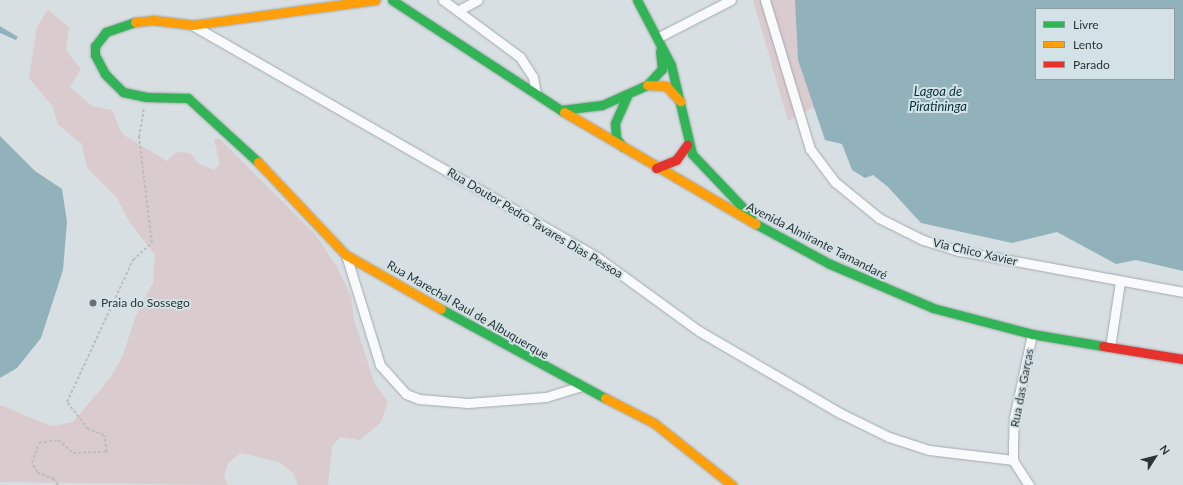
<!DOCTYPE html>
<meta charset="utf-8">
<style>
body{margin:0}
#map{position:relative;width:1183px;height:485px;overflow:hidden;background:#d7dfe2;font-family:Lato,sans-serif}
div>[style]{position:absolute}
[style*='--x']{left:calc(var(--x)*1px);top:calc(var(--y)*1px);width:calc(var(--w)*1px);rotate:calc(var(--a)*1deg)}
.green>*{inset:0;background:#dacbce}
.water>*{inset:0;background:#91b2ba}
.path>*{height:2px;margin-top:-1px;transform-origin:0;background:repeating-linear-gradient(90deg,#bcbebe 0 3px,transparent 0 5px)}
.roads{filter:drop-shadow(0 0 1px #a4aaac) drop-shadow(0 0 1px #a4aaac)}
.street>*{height:9px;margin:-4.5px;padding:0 4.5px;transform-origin:4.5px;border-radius:4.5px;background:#f9fafb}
.fast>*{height:9px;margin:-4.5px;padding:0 4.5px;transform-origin:4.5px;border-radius:4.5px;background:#30b455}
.slow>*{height:9px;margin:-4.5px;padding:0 4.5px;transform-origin:4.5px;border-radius:4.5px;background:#ff9f0a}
.jam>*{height:9px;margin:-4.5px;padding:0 4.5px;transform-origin:4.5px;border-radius:4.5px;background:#e5322d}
.dots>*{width:11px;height:11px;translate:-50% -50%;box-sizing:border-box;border:2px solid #d3e2e6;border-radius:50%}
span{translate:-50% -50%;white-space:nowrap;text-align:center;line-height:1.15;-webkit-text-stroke:4px #d3e2e6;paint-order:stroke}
.street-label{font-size:12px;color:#2e3435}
.poi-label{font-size:12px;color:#2e3435}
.left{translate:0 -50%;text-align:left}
.water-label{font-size:13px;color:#053039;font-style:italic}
.legend{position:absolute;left:1035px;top:8px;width:140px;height:72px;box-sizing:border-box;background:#d3e2e6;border:1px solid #919c9f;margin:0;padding:5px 7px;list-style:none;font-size:12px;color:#2e3435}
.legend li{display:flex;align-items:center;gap:8px;height:20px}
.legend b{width:20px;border:1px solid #919c9f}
.north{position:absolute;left:1135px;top:437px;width:40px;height:40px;-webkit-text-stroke:3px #d3e2e6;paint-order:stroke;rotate:54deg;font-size:11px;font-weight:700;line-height:16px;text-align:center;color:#2e3435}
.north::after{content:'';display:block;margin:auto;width:14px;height:18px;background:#2e3435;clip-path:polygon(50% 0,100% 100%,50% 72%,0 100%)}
</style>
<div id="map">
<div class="green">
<div style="clip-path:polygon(753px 0,795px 0,798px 60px,814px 107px,788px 121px)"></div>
<div style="clip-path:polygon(48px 10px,69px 27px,66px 50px,81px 69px,70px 87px,92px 106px,112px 110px,122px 134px,167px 161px,177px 152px,190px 153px,198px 163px,214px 170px,220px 164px,214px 139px,220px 139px,315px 234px,337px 267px,351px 296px,354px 320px,374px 382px,388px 402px,381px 422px,360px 440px,340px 437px,332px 446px,328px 485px,298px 485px,293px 473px,279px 462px,241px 453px,228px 463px,224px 476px,228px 485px,0 482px,0 405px,51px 426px,73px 422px,111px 377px,123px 355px,135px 318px,153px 283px,155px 255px,130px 223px,117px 198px,87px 168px,82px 144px,58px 125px,53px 107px,29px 78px,37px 26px)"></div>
</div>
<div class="water">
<div style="clip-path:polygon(evenodd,795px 0,1183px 0,1183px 271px,1136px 260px,1116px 264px,1057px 232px,1012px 243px,921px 223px,888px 187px,873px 175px,865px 178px,852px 170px,842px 144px,825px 140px,798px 60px,795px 0,1036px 9px,1174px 9px,1174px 79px,1036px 79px,1036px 9px)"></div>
<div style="clip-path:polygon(0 26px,18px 37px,16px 40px,0 33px)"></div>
<div style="clip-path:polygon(0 136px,35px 171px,62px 189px,67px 222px,63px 270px,41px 338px,17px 368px,0 378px)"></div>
</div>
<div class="path">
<div style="--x:58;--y:485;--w:7;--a:-124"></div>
<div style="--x:54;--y:479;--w:18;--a:-158"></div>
<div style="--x:37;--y:472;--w:10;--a:-119"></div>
<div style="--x:32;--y:463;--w:21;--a:-71"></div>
<div style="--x:39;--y:443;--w:19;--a:-9"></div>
<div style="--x:58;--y:440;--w:20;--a:41"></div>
<div style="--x:73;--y:453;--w:34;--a:-2"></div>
<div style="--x:107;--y:452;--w:17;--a:-100"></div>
<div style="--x:104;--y:435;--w:17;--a:-159"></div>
<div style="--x:88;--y:429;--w:34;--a:-128"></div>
<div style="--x:67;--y:402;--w:157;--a:-65.1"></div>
<div style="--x:133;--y:260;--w:25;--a:-42"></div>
<div style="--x:152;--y:243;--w:107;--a:-97"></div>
<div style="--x:139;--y:137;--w:29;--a:-80"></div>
</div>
<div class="roads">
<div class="street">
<div style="--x:443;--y:0;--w:96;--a:36.5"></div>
<div style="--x:520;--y:57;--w:24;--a:57"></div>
<div style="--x:533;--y:77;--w:17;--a:80"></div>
<div style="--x:765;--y:0;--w:156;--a:73.2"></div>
<div style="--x:810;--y:149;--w:41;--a:52.9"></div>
<div style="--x:835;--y:182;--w:57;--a:39.3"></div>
<div style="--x:879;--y:218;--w:49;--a:26.6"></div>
<div style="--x:923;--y:240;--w:39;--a:17"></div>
<div style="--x:960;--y:251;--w:227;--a:10.4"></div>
<div style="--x:459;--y:10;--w:21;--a:-28"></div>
<div style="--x:192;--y:25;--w:467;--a:29.8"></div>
<div style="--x:597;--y:257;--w:126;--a:36"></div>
<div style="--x:699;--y:331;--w:163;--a:30.2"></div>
<div style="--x:840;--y:413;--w:55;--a:26.1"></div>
<div style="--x:889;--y:437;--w:42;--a:18"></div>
<div style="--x:929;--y:450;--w:85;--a:6.8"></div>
<div style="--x:657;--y:38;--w:83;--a:-27.2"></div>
<div style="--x:346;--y:255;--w:115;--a:72.8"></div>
<div style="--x:380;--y:365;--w:39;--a:48"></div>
<div style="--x:406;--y:394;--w:14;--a:21"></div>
<div style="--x:419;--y:399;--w:49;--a:4.7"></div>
<div style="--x:468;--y:403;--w:78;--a:-4.4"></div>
<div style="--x:546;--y:397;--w:34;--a:-17"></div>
<div style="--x:1110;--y:347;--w:66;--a:-81.3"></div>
<div style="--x:1029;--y:485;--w:30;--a:-123"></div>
<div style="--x:1013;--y:460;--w:16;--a:-90"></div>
<div style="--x:1013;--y:444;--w:26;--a:-88"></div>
<div style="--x:1014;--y:418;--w:86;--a:-77.9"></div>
</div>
<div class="fast">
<div style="--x:392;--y:0;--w:205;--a:33.1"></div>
<div style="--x:637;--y:0;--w:73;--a:62.4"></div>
<div style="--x:671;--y:65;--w:91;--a:76.7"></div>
<div style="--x:692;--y:154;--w:86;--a:46.4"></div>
<div style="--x:135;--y:22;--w:31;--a:161"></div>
<div style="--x:106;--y:32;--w:18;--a:128"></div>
<div style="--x:95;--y:46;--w:9;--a:90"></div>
<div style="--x:95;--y:55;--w:21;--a:62"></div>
<div style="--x:105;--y:74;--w:25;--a:45"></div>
<div style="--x:123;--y:92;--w:24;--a:12"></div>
<div style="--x:146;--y:97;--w:42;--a:1.4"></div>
<div style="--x:188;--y:98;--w:95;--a:42.4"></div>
<div style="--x:561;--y:110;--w:41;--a:-7"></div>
<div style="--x:602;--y:105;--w:49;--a:-24"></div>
<div style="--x:647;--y:85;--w:22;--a:-47"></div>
<div style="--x:662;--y:69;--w:18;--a:-96"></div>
<div style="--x:623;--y:147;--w:11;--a:-128"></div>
<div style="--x:616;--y:138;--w:15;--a:-94"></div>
<div style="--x:615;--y:123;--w:30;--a:-66"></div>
<div style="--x:756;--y:224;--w:84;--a:28.4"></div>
<div style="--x:830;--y:264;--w:112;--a:23.1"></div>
<div style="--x:933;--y:308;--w:102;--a:14.7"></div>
<div style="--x:1032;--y:334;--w:72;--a:9.6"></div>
<div style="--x:441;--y:309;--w:187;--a:28.5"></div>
</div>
<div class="slow">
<div style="--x:135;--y:22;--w:18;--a:-6"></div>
<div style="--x:153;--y:20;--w:39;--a:7"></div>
<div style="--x:192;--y:25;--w:185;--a:-7.8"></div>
<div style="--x:647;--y:85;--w:19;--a:3"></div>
<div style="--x:666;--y:86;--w:21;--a:47"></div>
<div style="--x:564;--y:112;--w:222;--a:30.3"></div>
<div style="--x:258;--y:162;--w:128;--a:46.6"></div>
<div style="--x:346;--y:255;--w:109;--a:29.6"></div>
<div style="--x:605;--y:398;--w:55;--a:27"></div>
<div style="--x:654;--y:423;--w:100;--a:38.5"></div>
</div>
<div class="jam">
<div style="--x:656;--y:168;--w:22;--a:-22"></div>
<div style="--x:676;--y:160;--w:19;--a:-54"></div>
<div style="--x:1103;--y:346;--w:81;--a:9.2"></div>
</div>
</div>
<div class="dots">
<div style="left:93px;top:303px;background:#697072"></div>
</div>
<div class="street-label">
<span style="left:535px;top:223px;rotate:31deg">Rua Doutor Pedro Tavares Dias Pessoa</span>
<span style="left:817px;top:241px;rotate:27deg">Avenida Almirante Tamandaré</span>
<span style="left:975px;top:252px;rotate:13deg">Via Chico Xavier</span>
<span style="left:468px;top:310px;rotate:30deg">Rua Marechal Raul de Albuquerque</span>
<span style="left:1022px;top:388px;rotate:-79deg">Rua das Garças</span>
</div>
<div class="poi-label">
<span class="left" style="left:101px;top:303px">Praia do Sossego</span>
</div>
<div class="water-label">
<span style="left:938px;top:99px">Lagoa de<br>Piratininga</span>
</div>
<ul class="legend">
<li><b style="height:5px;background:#30b455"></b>Livre</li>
<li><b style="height:5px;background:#ff9f0a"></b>Lento</li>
<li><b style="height:5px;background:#e5322d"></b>Parado</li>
</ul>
<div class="north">N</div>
</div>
